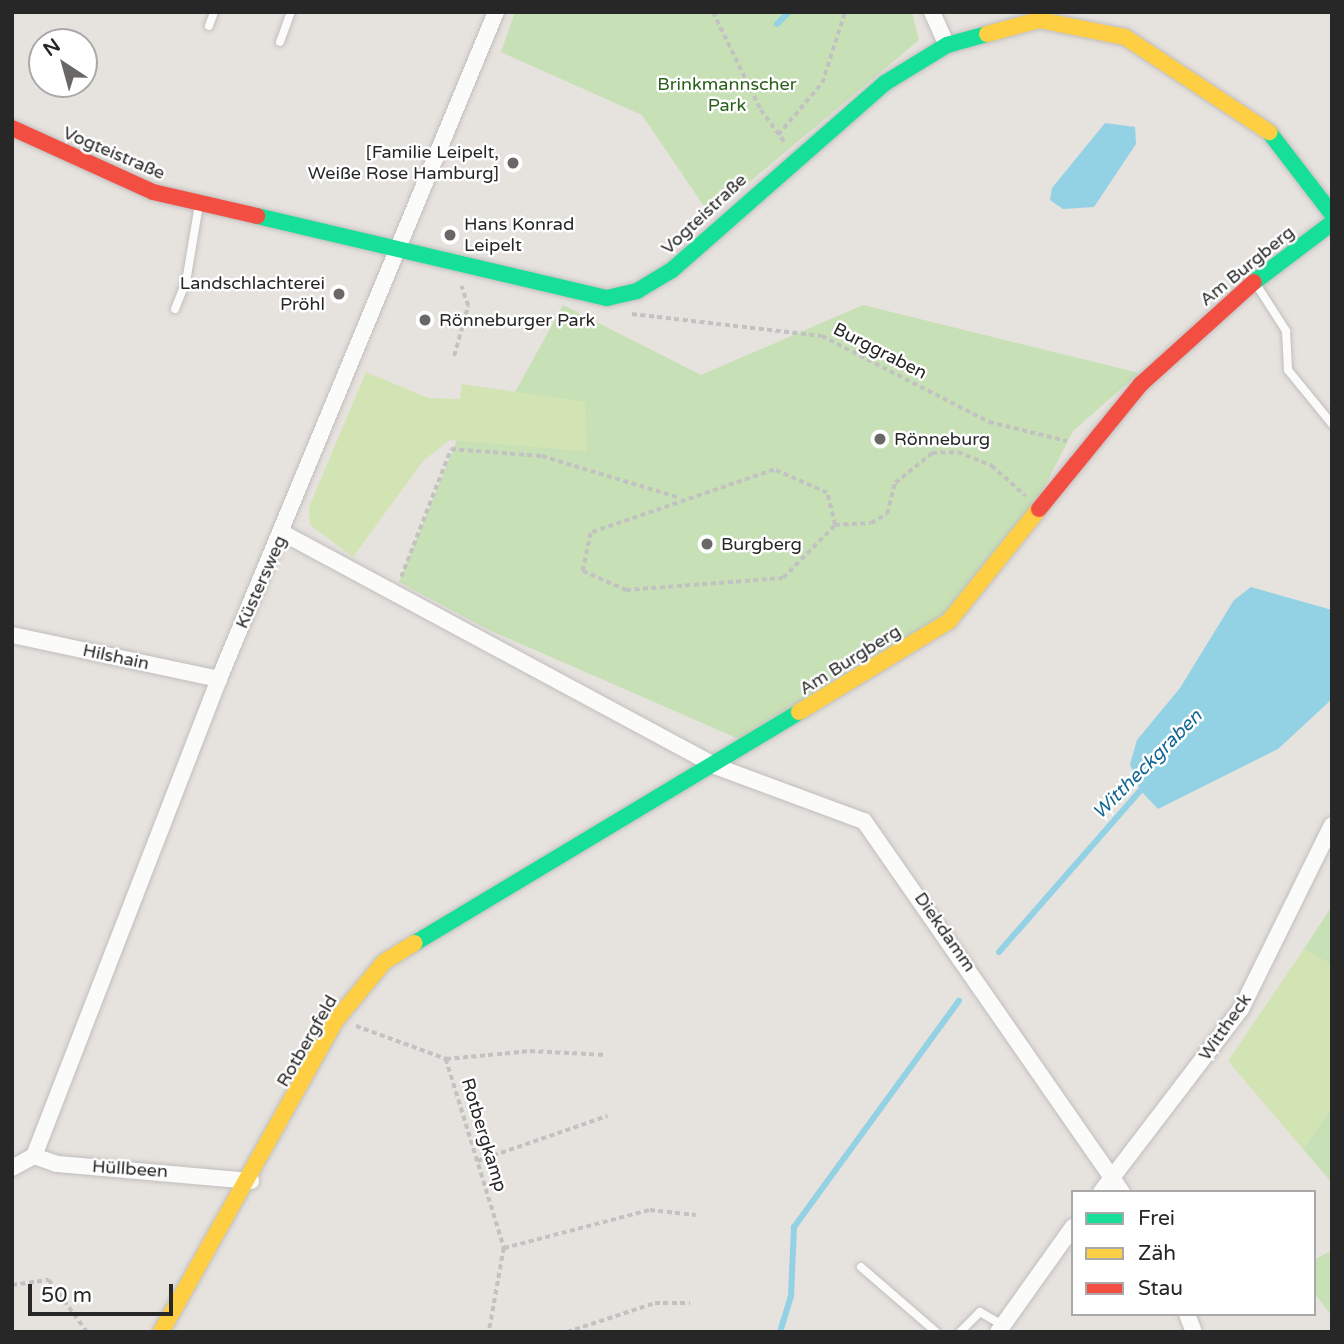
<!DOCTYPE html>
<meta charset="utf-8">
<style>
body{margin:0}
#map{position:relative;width:1344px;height:1344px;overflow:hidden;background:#e6e2dd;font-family:"Varela Round",sans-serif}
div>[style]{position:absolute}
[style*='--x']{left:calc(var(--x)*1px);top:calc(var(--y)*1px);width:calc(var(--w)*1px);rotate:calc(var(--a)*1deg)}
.green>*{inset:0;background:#c8e0b6}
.pitch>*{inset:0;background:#d3e4b4}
.water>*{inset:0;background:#93d1e5}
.stream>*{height:6px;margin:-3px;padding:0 3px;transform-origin:3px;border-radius:3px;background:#93d1e5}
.path>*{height:3.5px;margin-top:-1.75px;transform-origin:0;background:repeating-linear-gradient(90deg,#c2c2c2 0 5px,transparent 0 8.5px)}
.roads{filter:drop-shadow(0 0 2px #c0bebe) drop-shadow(0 0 2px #c0bebe)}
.lane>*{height:8px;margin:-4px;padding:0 4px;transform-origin:4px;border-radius:4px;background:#fbfbfa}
.street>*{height:16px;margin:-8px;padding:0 8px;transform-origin:8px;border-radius:8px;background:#fbfbfa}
.fast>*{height:16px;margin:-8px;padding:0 8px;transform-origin:8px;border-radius:8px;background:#16e098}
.slow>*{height:16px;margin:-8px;padding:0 8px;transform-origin:8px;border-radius:8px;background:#ffcf43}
.jam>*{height:16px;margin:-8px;padding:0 8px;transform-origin:8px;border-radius:8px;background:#f24e42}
.dots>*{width:19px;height:19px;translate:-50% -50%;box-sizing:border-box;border:4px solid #fff;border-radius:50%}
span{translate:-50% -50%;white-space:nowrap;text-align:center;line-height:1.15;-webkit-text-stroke:5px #fff;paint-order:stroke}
.park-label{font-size:18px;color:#2a601b}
.street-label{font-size:18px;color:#272727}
.poi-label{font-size:18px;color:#272727}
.right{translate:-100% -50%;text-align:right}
.left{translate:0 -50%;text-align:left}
.water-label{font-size:19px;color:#126691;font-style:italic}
.frame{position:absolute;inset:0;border:14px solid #272727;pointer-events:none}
.legend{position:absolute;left:1071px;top:1190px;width:245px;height:126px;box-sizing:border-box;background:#fff;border:2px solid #a9a9a9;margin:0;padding:9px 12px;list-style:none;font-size:21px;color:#272727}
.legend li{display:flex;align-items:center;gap:14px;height:35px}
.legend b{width:35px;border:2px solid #a9a9a9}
.north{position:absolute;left:28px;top:28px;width:70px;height:70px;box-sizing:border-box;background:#fff;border:2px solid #a9a9a9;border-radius:50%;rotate:324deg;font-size:19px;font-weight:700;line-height:28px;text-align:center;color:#272727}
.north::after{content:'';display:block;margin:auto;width:24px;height:32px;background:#6a6867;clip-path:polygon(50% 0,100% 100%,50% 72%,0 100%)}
.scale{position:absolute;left:28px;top:1284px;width:145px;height:32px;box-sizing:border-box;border:4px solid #272727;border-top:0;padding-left:9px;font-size:21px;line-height:24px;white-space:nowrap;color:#272727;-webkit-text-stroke:5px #fff;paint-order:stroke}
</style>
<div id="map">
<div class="green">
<div style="clip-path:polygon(515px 12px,912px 12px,919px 40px,710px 215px,642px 115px,501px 52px)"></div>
<div style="clip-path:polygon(563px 305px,701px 375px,863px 305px,1139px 373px,1073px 431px,1032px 511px,951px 610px,739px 739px,489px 630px,399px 582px,457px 440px,586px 451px,584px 403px,513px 396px)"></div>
<div style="clip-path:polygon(1332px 906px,1332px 965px,1304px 949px)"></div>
<div style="clip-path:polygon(1332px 1106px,1332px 1183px,1303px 1149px)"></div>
<div style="clip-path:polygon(1332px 1250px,1332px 1316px,1314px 1293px,1314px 1260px)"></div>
</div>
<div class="pitch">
<div style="clip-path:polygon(366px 372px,428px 398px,460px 399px,462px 384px,585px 402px,586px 451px,450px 440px,423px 461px,353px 557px,310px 525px,309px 507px)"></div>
<div style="clip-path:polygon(1304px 949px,1332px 965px,1332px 1106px,1303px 1149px,1228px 1061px)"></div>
</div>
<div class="water">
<div style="clip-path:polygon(1105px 123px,1135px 127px,1136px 144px,1094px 207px,1063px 209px,1050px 200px,1052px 188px)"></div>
<div style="clip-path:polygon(1251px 587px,1332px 610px,1332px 699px,1278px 749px,1158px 809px,1140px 790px,1130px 764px,1137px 740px,1180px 688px,1234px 600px)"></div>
</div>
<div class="stream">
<div style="--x:777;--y:24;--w:17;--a:-45"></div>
<div style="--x:999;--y:952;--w:222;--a:-48.8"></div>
<div style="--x:780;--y:1332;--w:38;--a:-73"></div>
<div style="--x:791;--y:1296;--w:69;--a:-87.5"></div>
<div style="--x:794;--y:1227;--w:280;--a:-53.9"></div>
</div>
<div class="path">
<div style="--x:713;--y:12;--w:109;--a:63.9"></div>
<div style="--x:761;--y:110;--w:42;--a:53.7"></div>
<div style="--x:778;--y:135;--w:68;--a:-49.8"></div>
<div style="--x:822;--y:83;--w:75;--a:-72.1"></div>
<div style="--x:632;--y:314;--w:191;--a:6.6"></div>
<div style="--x:822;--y:336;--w:188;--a:27.2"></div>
<div style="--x:989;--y:422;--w:80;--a:13.7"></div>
<div style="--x:454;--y:356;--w:52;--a:-74.4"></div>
<div style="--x:468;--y:306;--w:21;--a:-109"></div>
<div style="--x:835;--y:525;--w:33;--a:-104"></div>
<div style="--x:827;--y:493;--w:58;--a:-156.5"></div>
<div style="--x:774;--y:470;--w:194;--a:161"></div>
<div style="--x:591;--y:533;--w:39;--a:102"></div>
<div style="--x:583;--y:571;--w:47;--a:23.8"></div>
<div style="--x:626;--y:590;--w:157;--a:-4.4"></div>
<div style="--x:783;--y:578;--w:74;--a:-45.5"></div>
<div style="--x:835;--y:525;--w:36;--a:-3"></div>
<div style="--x:871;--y:523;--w:18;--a:-29"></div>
<div style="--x:887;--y:514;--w:32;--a:-76"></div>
<div style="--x:895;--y:483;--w:48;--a:-39"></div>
<div style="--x:932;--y:453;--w:26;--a:-2"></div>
<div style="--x:958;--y:452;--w:37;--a:22"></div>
<div style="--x:992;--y:466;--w:45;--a:41.4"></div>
<div style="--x:401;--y:577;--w:137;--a:-68.7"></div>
<div style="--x:451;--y:449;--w:91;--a:4.4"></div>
<div style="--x:542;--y:456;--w:144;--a:16.9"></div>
<div style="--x:356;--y:1026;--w:96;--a:20.1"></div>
<div style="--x:446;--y:1059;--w:84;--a:-5.4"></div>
<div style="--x:530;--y:1051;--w:76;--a:3"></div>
<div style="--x:446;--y:1059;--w:198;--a:72.9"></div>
<div style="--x:504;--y:1248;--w:85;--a:100.1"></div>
<div style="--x:477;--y:1161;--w:138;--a:-19.1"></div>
<div style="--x:504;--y:1248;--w:151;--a:-14.6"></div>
<div style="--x:650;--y:1210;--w:46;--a:6.2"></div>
<div style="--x:12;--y:1285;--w:37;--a:-8"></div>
<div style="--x:49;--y:1280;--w:64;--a:53.8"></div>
<div style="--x:567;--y:1332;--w:93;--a:-18.2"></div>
<div style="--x:655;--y:1303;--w:35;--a:0"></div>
</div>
<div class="roads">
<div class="lane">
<div style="--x:209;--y:26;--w:15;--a:-70"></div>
<div style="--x:280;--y:42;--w:32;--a:-70"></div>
<div style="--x:1256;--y:284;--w:56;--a:57.4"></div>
<div style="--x:1286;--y:331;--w:39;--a:87"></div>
<div style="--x:1288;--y:370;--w:70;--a:50.8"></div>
<div style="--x:175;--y:309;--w:29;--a:-68"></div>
<div style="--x:186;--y:282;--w:79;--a:-80.5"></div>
<div style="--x:861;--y:1267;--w:99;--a:40.9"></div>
<div style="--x:960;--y:1332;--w:28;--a:-45"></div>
<div style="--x:980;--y:1312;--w:24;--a:30"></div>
</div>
<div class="street">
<div style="--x:932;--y:12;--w:36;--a:66"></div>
<div style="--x:283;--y:533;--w:491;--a:28.3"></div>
<div style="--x:715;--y:766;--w:159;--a:20.3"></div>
<div style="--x:864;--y:821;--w:452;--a:55.2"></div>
<div style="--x:12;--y:635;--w:212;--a:12"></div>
<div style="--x:34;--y:1156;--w:512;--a:-68.8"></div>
<div style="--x:219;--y:679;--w:722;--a:-67.45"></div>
<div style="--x:12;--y:1168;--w:25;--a:-29"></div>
<div style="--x:34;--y:1156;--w:24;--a:19"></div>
<div style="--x:57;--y:1164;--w:195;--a:5"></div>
<div style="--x:1101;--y:1192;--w:230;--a:-52.6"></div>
<div style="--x:1241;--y:1009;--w:205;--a:-63.7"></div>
<div style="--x:1187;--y:1314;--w:19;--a:69"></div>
<div style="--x:998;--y:1332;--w:129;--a:-54.5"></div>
</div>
<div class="fast">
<div style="--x:1269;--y:132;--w:103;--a:52.5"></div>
<div style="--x:257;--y:216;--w:359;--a:13.2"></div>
<div style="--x:607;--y:298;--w:31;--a:-13"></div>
<div style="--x:637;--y:291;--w:41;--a:-31"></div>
<div style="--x:672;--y:270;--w:283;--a:-41.3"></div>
<div style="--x:885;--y:83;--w:73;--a:-31.5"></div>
<div style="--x:947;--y:45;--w:41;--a:-15.4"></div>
<div style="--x:1254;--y:282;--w:98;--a:-37.1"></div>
<div style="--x:415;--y:943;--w:448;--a:-31"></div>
</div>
<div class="slow">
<div style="--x:987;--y:34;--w:54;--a:-15.1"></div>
<div style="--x:1039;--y:20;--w:88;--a:11.2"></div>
<div style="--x:1125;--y:37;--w:173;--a:33.4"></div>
<div style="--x:799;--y:712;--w:175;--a:-31.2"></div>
<div style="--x:949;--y:621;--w:144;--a:-51.2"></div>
<div style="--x:161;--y:1332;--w:359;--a:-60.7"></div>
<div style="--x:337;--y:1019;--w:74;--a:-50.5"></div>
<div style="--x:384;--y:962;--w:36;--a:-32"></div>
</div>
<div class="jam">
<div style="--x:12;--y:128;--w:155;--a:24.4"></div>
<div style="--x:153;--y:192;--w:107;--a:13"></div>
<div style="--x:1039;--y:509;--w:161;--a:-50.8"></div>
<div style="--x:1141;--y:384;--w:152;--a:-42.1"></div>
</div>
</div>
<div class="dots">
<div style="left:513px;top:163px;background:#6a6867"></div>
<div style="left:450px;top:235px;background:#6a6867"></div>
<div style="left:339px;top:294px;background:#6a6867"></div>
<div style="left:425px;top:320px;background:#6a6867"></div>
<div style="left:880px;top:439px;background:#6a6867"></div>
<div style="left:707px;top:544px;background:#6a6867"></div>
</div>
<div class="park-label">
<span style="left:727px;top:95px">Brinkmannscher<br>Park</span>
</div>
<div class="street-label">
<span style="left:114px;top:153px;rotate:23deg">Vogteistraße</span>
<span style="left:704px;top:214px;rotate:-43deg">Vogteistraße</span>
<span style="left:1247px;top:266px;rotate:-39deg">Am Burgberg</span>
<span style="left:880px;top:351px;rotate:27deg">Burggraben</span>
<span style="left:261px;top:582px;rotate:-66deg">Küstersweg</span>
<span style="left:116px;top:657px;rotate:12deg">Hilshain</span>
<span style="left:850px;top:660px;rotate:-32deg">Am Burgberg</span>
<span style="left:945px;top:932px;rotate:55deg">Diekdamm</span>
<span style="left:1225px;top:1027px;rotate:-55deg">Wittheck</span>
<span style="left:307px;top:1041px;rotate:-60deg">Rotbergfeld</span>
<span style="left:484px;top:1135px;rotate:73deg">Rotbergkamp</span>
<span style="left:130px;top:1169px;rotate:4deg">Hüllbeen</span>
</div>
<div class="poi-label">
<span class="right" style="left:499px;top:163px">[Familie Leipelt,<br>Weiße Rose Hamburg]</span>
<span class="left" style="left:464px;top:235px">Hans Konrad<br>Leipelt</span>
<span class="right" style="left:325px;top:294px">Landschlachterei<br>Pröhl</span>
<span class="left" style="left:439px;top:320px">Rönneburger Park</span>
<span class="left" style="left:894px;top:439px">Rönneburg</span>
<span class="left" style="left:721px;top:544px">Burgberg</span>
</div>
<div class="water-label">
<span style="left:1148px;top:765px;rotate:-45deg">Wittheckgraben</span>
</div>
<div class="frame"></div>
<ul class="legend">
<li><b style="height:9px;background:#16e098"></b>Frei</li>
<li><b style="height:9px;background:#ffcf43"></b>Zäh</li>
<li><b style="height:9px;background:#f24e42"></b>Stau</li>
</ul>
<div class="north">N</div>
<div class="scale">50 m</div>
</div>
